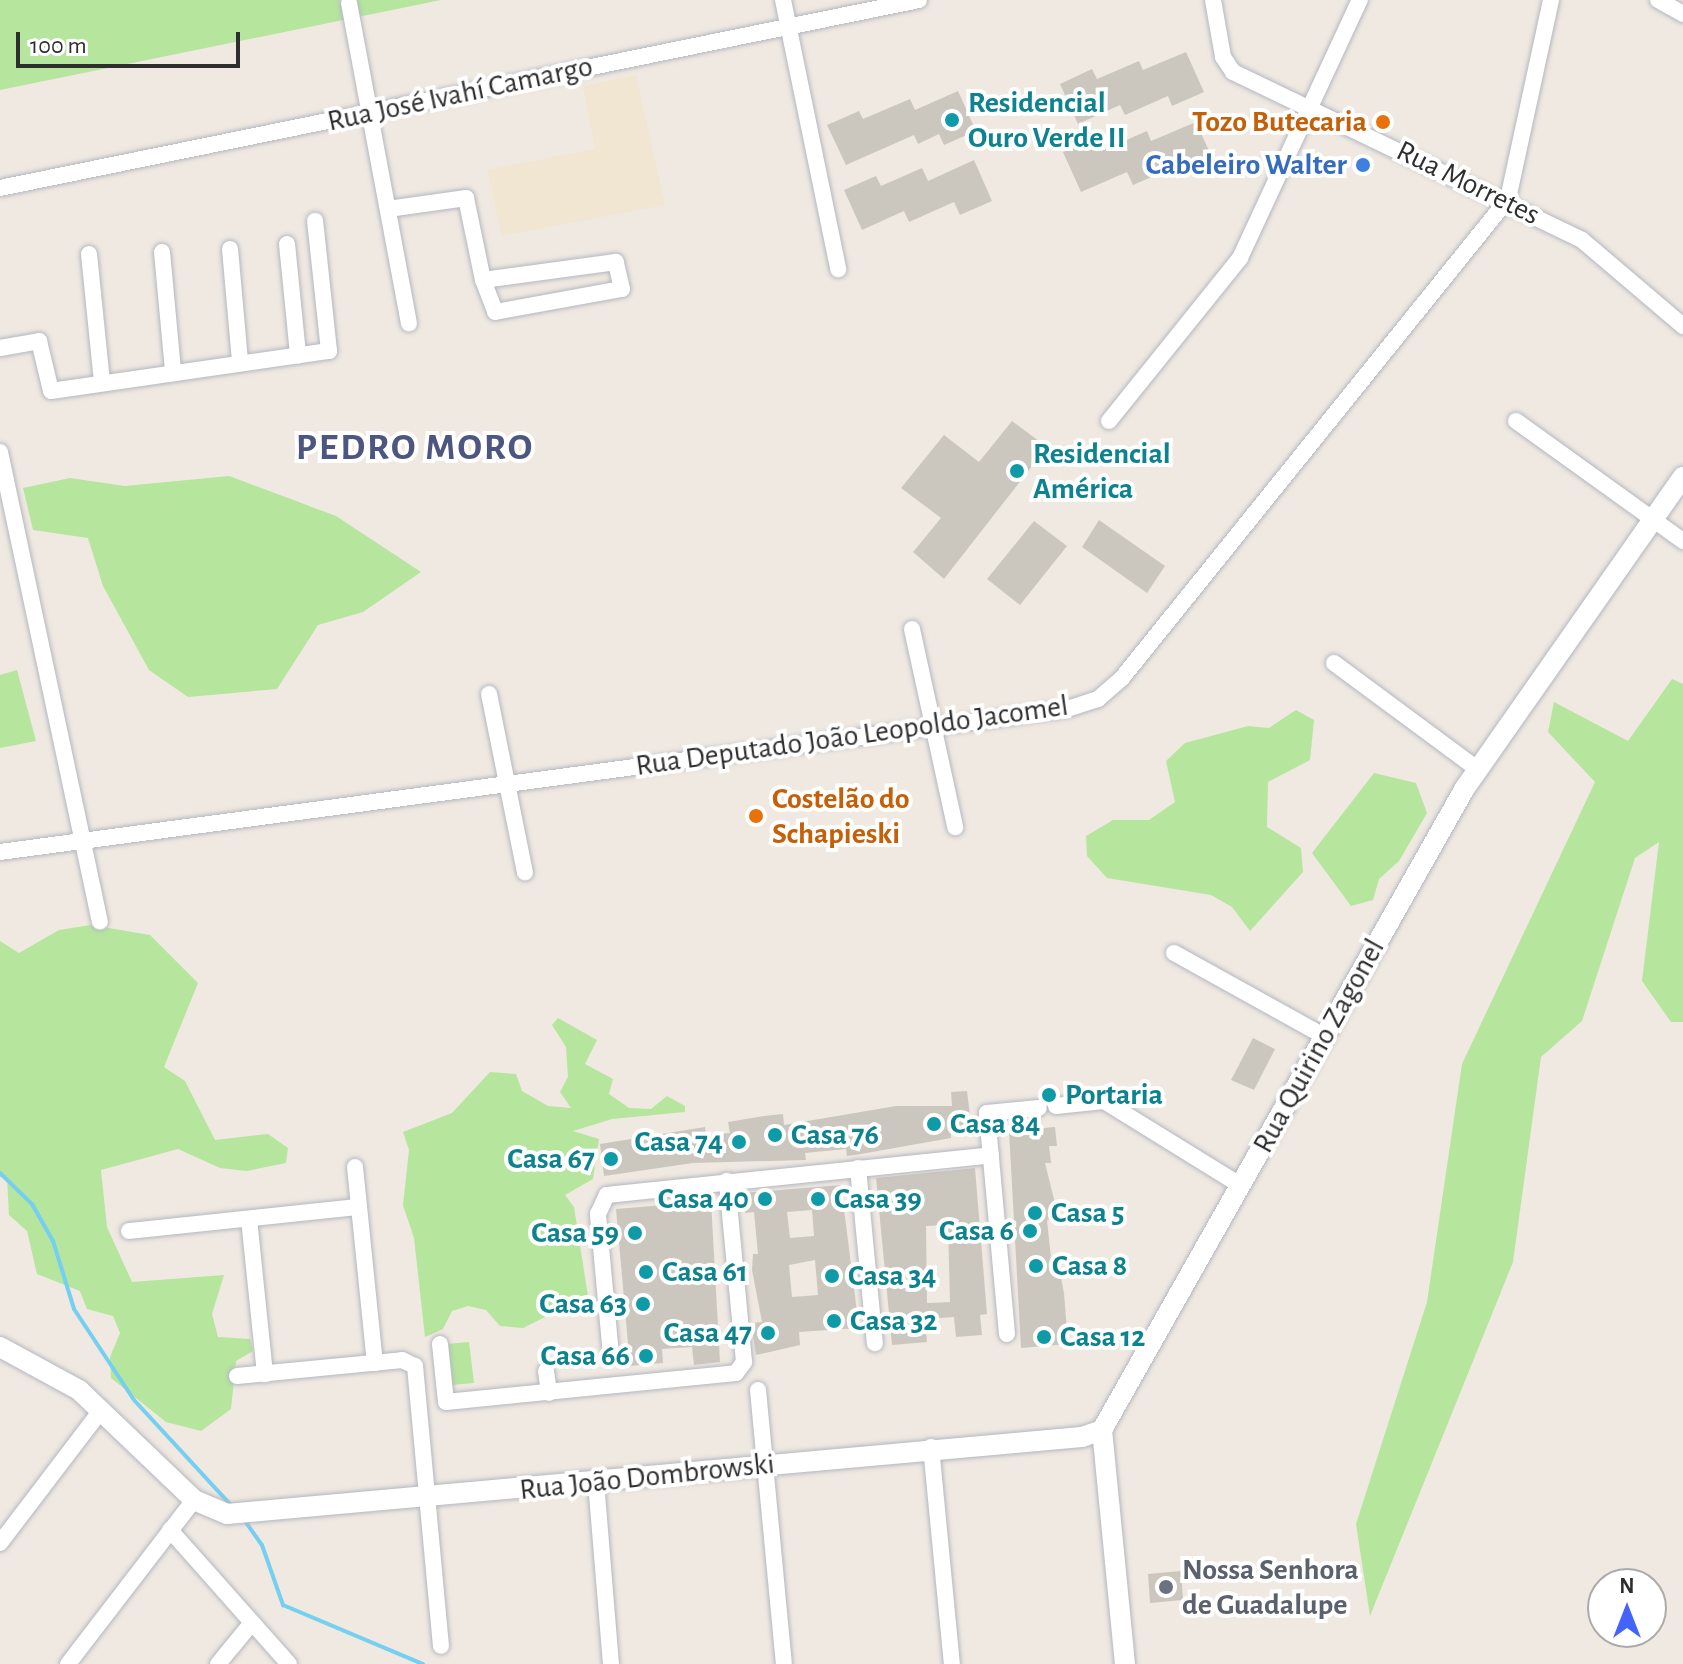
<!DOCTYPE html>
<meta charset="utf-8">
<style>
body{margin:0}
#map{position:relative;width:1683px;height:1664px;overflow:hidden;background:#efe9e1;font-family:"Alegreya Sans",sans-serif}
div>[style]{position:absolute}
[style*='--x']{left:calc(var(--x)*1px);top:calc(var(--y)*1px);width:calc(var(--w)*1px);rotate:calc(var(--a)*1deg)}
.education>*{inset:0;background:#f0e6d1}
.green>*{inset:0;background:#b6e59e}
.stream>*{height:4px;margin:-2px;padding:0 2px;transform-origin:2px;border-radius:2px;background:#75cff0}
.building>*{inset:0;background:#cbc7bf}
.roads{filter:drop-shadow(0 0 2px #b4b7c1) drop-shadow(0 0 2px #b4b7c1)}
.minor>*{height:16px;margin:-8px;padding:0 8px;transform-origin:8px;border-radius:8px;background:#fff}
.tertiary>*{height:20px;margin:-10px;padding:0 10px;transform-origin:10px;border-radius:10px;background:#fff}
.dots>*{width:22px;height:22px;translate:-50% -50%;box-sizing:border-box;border:4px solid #fff;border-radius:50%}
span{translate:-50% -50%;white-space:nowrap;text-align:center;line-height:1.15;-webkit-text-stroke:8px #fff;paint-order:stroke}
.street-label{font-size:30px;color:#2e2e2e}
.culture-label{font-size:30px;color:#0d838f;font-weight:700}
.left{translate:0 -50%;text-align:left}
.right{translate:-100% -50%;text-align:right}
.food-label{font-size:30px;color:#c56008;font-weight:700}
.shop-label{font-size:30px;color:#366cbe;font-weight:700}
.worship-label{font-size:30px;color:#5b616d;font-weight:700}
.district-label{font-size:38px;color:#4d5680;font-weight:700;letter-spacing:2px}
.north{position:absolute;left:1587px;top:1568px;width:80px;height:80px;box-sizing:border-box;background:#fff;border:2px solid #ababab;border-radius:50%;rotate:0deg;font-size:22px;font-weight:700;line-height:32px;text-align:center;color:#2e2e2e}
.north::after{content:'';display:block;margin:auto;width:28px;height:36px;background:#4264fb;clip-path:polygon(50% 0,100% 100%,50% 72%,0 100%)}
.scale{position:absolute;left:16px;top:32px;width:224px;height:36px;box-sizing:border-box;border:4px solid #2e2e2e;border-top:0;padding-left:10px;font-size:24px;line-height:28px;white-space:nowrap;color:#2e2e2e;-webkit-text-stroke:6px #fff;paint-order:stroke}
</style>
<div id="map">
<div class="education">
<div style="clip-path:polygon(636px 75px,665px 205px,502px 236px,487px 170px,595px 149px,583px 86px)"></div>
</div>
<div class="green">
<div style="clip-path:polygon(0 0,441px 0,0 90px)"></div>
<div style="clip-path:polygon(229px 476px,336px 516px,421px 572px,363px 612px,318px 625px,277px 689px,188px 697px,149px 670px,103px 586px,88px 538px,33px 530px,23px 488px,70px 478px,125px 486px)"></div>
<div style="clip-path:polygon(17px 670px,36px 741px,0 748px,0 675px)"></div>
<div style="clip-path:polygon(1672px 679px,1683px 684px,1683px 1022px,1671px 1022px,1642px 981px,1659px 842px,1635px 858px,1582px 1021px,1541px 1057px,1513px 1262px,1370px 1616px,1356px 1524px,1427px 1302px,1462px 1064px,1595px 782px,1548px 732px,1554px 702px,1628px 741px)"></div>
<div style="clip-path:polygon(1296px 710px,1314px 720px,1310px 760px,1268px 782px,1267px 827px,1301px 848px,1303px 872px,1250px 931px,1232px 907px,1211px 895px,1107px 878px,1087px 856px,1086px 836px,1113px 820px,1149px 820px,1175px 802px,1166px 761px,1185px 743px,1248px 726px,1269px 728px)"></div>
<div style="clip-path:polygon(1374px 773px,1416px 783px,1427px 813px,1399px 861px,1379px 879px,1373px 900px,1351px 906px,1312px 853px)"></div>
<div style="clip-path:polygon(91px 925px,150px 935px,198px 983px,164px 1067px,185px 1081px,215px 1140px,268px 1134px,288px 1148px,286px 1163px,247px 1171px,220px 1168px,178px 1149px,101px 1170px,107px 1227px,132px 1282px,224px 1275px,212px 1314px,218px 1337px,250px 1339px,253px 1351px,236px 1361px,231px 1409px,201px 1431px,166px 1422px,111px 1378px,110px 1357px,120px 1333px,113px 1316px,87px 1309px,80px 1291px,37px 1274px,27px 1231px,9px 1215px,7px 1178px,0 1177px,0 941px,19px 953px,59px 930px)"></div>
<div style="clip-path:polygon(558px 1018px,597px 1040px,585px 1064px,613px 1079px,609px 1094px,629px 1108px,651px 1109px,667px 1096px,685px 1106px,685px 1112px,612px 1119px,573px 1131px,599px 1139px,593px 1179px,565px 1195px,574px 1207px,588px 1296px,523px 1328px,500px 1326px,486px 1310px,468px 1306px,452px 1311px,443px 1329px,425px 1337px,414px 1238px,403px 1205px,409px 1150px,403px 1132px,452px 1113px,490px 1072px,516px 1074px,522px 1091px,548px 1106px,571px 1108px,560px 1092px,568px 1077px,566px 1047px,552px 1025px)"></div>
<div style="clip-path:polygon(469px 1342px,474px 1383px,452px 1385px,447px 1344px)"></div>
</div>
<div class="stream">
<div style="--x:0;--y:1173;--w:45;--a:44.1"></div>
<div style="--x:32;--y:1204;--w:43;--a:60.4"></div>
<div style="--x:53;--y:1241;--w:71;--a:72.8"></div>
<div style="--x:74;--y:1309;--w:109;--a:56.6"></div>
<div style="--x:134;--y:1400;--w:143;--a:47.3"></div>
<div style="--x:245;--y:1521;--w:29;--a:55"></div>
<div style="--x:262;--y:1545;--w:64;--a:70.7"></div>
<div style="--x:283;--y:1605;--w:152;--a:22.9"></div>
</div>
<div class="building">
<div style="clip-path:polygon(1186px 52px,1204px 92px,1172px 106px,1168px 96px,1125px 115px,1120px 105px,1078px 124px,1060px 84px,1092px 69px,1097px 79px,1139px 61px,1143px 70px)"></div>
<div style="clip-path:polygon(958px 91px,976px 131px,944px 145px,939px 134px,918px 144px,914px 135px,846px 165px,827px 125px,859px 111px,863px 119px,910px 99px,915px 110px)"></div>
<div style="clip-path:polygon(1196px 122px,1214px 162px,1182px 176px,1177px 166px,1133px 185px,1127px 172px,1081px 192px,1063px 152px,1095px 138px,1101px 151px,1147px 131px,1151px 141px)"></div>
<div style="clip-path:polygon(974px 160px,992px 201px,960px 215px,954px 202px,909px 222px,904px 211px,862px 230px,844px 190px,876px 176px,881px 186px,922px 168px,928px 181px)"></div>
<div style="clip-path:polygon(1012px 421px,1047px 447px,944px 579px,913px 552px,941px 518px,901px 488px,944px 435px,979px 462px)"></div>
<div style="clip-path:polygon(1099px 520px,1165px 566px,1147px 593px,1082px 547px)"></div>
<div style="clip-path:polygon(1034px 521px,1067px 546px,1020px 605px,987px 579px)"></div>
<div style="clip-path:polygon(1253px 1038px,1275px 1049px,1254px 1090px,1231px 1080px)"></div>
<div style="clip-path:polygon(967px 1091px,972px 1131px,951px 1133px,951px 1138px,861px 1154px,847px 1156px,846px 1149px,805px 1153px,806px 1160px,693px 1163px,604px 1176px,600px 1144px,705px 1127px,706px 1135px,730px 1133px,728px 1122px,764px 1116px,783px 1114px,784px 1125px,896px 1106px,952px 1106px,951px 1092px)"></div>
<div style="clip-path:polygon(1055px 1127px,1057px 1146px,1049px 1146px,1051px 1163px,1045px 1163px,1059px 1219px,1047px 1220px,1051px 1258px,1057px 1257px,1064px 1293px,1068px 1344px,1021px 1348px,1009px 1131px)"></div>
<div style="clip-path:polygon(evenodd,975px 1168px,987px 1314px,980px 1315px,982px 1335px,956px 1337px,954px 1317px,925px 1319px,927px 1342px,892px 1345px,876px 1178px,975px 1168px,948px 1225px,950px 1302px,927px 1303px,926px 1226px,948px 1225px)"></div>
<div style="clip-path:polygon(evenodd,841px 1185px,859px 1328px,799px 1332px,800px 1345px,756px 1355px,751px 1323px,762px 1322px,752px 1270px,753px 1254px,758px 1254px,754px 1212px,745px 1213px,743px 1193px,841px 1185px,812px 1210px,814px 1236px,790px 1238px,787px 1212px,812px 1210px,841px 1185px,815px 1260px,818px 1295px,792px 1297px,789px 1265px,815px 1260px)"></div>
<div style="clip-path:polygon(711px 1201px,720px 1362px,694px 1365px,692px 1347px,662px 1349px,663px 1363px,630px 1366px,616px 1209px)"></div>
<div style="clip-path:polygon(1181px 1571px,1183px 1600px,1150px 1603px,1148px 1574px)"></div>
</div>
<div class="roads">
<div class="minor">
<div style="--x:783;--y:0;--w:275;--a:78.4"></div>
<div style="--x:1213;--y:0;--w:58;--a:80"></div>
<div style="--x:1223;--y:57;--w:18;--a:56"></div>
<div style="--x:1233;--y:72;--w:387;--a:25.7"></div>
<div style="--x:1582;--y:240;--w:133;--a:40.4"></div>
<div style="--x:1658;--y:0;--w:29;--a:29"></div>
<div style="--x:349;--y:3;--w:326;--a:79.4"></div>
<div style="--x:0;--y:188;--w:938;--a:-11.56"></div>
<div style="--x:388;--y:209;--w:79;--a:-8"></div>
<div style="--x:466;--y:198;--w:84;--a:78.3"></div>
<div style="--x:483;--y:280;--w:34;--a:69"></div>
<div style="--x:495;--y:312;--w:129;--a:-10.3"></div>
<div style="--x:622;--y:289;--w:28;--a:-103"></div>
<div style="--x:616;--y:262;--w:134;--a:172.3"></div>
<div style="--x:287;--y:244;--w:112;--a:84.3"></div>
<div style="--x:230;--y:249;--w:112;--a:84.9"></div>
<div style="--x:162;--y:252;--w:120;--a:84.7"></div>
<div style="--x:89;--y:254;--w:129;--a:84.2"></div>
<div style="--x:0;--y:348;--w:40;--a:-10"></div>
<div style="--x:39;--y:341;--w:51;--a:76.5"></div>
<div style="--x:51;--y:391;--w:281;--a:-8.2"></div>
<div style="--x:329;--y:351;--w:131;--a:-96.1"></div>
<div style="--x:1109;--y:421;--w:209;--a:-51.2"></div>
<div style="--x:1240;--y:258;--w:285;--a:-65.1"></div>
<div style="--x:1516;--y:421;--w:206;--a:35.7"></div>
<div style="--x:0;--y:452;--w:480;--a:78"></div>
<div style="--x:912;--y:629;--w:203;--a:77.7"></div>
<div style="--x:1334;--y:663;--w:178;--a:36.5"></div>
<div style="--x:489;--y:694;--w:182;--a:78.6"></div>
<div style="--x:0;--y:852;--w:1077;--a:-7.63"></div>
<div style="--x:1067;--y:709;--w:33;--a:-18"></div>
<div style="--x:1098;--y:699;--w:32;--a:-41"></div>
<div style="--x:1122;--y:678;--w:615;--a:-51.14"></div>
<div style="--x:1508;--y:199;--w:204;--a:-77.8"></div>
<div style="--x:1174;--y:953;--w:171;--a:29"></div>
<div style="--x:1056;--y:1106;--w:48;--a:-5.9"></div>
<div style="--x:1104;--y:1101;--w:160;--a:31.7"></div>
<div style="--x:355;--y:1167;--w:197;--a:84.2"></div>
<div style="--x:858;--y:1168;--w:176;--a:84.5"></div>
<div style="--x:249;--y:1219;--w:156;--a:84.1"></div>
<div style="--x:129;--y:1231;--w:231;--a:-6"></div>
<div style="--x:1007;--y:1334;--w:222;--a:-95.2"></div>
<div style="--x:987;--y:1113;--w:52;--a:-5.5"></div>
<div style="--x:440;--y:1344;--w:58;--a:84.1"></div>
<div style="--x:446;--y:1402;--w:291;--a:-5.7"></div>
<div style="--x:736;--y:1373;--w:14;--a:-54"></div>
<div style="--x:744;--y:1362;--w:182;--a:-95.4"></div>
<div style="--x:611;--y:1355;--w:142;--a:-95.3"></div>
<div style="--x:598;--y:1214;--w:21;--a:-65"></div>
<div style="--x:607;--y:1195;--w:386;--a:-5.9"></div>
<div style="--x:546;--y:1371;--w:22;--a:82"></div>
<div style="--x:237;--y:1376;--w:166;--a:-5.5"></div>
<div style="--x:402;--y:1360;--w:14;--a:25"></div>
<div style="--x:415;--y:1366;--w:281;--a:84.7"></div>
<div style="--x:758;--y:1390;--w:275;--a:84.6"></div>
<div style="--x:931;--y:1447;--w:218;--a:84.5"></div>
<div style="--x:596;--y:1482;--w:183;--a:85.3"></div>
<div style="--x:170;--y:1530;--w:179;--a:48.4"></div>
<div style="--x:0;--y:1543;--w:168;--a:-52.7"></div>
<div style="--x:68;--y:1664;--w:207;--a:-52.5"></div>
<div style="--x:218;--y:1664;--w:50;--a:-50.6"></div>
</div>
<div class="tertiary">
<div style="--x:0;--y:1347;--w:90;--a:28.6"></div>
<div style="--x:79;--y:1390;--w:159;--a:43.7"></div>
<div style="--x:194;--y:1500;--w:36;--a:23"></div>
<div style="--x:227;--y:1514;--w:858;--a:-5.15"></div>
<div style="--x:1082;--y:1437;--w:21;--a:-19"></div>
<div style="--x:1125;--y:1664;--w:235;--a:-95.6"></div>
<div style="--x:1102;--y:1430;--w:738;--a:-60.52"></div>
<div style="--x:1465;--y:788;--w:380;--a:-55"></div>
</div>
</div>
<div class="dots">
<div style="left:952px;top:120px;background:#0f9aa8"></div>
<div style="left:1383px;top:122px;background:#e8710a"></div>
<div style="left:1363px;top:165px;background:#3f7fe0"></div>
<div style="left:1017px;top:471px;background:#0f9aa8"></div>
<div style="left:756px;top:816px;background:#e8710a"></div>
<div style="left:1049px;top:1095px;background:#0f9aa8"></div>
<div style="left:934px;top:1124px;background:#0f9aa8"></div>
<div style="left:775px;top:1135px;background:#0f9aa8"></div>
<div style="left:739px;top:1142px;background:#0f9aa8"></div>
<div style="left:611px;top:1159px;background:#0f9aa8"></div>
<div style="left:765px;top:1199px;background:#0f9aa8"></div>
<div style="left:818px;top:1199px;background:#0f9aa8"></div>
<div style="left:1035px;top:1213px;background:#0f9aa8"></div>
<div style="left:1030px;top:1231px;background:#0f9aa8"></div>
<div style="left:635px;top:1233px;background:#0f9aa8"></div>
<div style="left:1036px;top:1266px;background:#0f9aa8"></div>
<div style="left:646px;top:1272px;background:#0f9aa8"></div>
<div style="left:832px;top:1276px;background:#0f9aa8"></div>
<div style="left:643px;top:1304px;background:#0f9aa8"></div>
<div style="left:834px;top:1321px;background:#0f9aa8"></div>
<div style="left:768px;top:1333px;background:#0f9aa8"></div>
<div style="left:1044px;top:1337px;background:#0f9aa8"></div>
<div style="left:646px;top:1356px;background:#0f9aa8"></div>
<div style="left:1166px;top:1587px;background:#6b7280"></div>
</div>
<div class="street-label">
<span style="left:460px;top:94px;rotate:-12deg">Rua José Ivahí Camargo</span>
<span style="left:1468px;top:183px;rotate:26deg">Rua Morretes</span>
<span style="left:852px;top:736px;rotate:-8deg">Rua Deputado João Leopoldo Jacomel</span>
<span style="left:1319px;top:1046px;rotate:-61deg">Rua Quirino Zagonel</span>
<span style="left:647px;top:1477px;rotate:-6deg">Rua João Dombrowski</span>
</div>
<div class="culture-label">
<span class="left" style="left:968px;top:120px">Residencial<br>Ouro Verde II</span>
<span class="left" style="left:1033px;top:471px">Residencial<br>América</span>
<span class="left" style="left:1065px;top:1095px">Portaria</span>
<span class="left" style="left:950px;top:1124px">Casa 84</span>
<span class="left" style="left:791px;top:1135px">Casa 76</span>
<span class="right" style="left:723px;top:1142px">Casa 74</span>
<span class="right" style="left:595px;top:1159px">Casa 67</span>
<span class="right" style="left:749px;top:1199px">Casa 40</span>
<span class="left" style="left:834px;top:1199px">Casa 39</span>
<span class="left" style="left:1051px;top:1213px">Casa 5</span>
<span class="right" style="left:1014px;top:1231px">Casa 6</span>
<span class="right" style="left:619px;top:1233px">Casa 59</span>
<span class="left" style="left:1052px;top:1266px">Casa 8</span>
<span class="left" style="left:662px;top:1272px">Casa 61</span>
<span class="left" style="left:848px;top:1276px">Casa 34</span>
<span class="right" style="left:627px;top:1304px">Casa 63</span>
<span class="left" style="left:850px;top:1321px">Casa 32</span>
<span class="right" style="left:752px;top:1333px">Casa 47</span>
<span class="left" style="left:1060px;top:1337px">Casa 12</span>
<span class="right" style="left:630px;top:1356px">Casa 66</span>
</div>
<div class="food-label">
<span class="right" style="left:1367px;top:122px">Tozo Butecaria</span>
<span class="left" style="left:772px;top:816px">Costelão do<br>Schapieski</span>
</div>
<div class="shop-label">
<span class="right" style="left:1347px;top:165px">Cabeleiro Walter</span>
</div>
<div class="worship-label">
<span class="left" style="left:1182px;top:1587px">Nossa Senhora<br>de Guadalupe</span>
</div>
<div class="district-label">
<span style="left:415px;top:449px">PEDRO MORO</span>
</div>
<div class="north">N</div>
<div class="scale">100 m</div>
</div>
